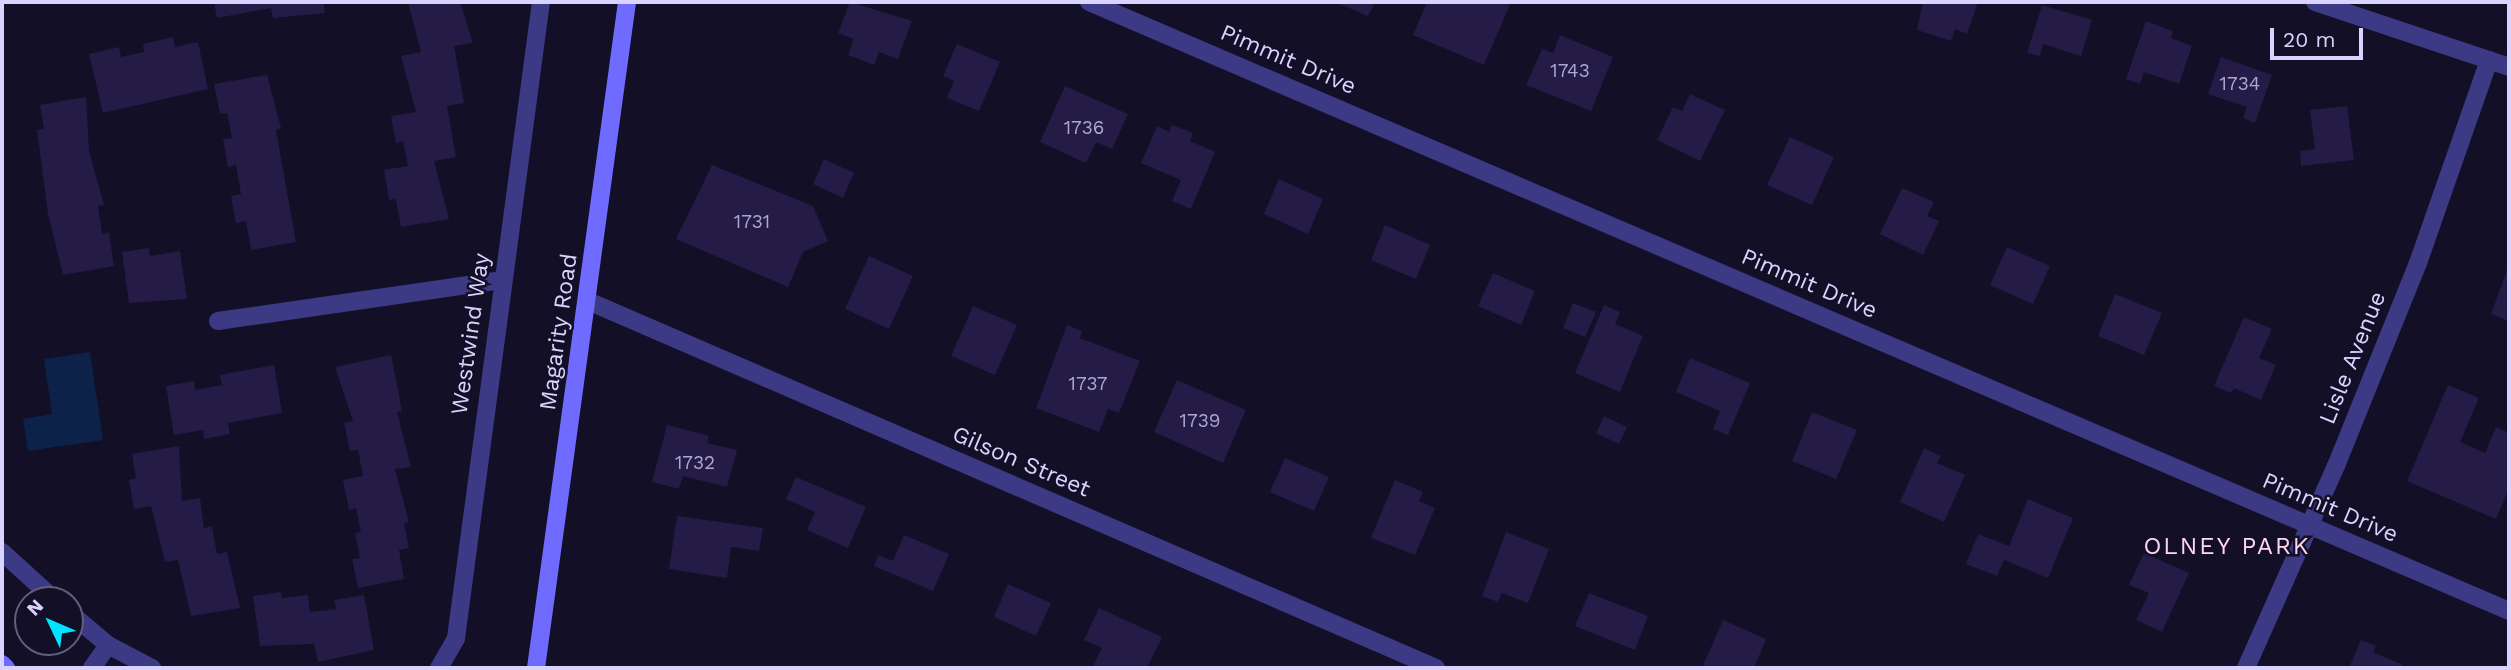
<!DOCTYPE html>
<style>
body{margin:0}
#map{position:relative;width:2511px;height:670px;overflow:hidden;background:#130f26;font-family:"Work Sans",sans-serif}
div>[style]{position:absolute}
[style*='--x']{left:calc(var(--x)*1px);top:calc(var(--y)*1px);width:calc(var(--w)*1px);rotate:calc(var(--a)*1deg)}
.water>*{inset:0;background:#0c2248}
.building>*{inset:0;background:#241b47}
.street>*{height:18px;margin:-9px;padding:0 9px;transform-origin:9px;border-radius:9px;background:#3d3a85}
.secondary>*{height:18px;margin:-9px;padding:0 9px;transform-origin:9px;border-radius:9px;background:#6f6bff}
span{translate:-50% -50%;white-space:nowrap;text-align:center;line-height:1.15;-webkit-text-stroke:5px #130f26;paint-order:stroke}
.number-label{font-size:19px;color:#aca6d1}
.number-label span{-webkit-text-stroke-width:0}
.street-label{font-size:23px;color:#d9d4ff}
.neighbourhood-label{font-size:24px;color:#ffd6f0;letter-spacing:2px}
.frame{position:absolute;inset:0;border:4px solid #d9d4ff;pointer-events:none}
.north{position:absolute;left:14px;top:586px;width:70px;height:70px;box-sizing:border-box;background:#130f26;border:2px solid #625e7d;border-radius:50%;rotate:314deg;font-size:19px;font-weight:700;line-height:28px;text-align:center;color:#d9d4ff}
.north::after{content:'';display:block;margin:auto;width:24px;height:32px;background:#00e5ff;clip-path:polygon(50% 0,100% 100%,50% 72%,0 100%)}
.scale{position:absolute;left:2270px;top:28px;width:93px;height:32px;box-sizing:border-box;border:4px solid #d9d4ff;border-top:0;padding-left:9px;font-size:21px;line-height:24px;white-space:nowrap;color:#d9d4ff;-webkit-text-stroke:5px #130f26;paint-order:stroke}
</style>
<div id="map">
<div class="water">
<div style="clip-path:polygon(90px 352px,103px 440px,28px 451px,23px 419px,52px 414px,44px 359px)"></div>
</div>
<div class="building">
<div style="clip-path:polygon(214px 2px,323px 2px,325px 13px,273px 18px,271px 8px,217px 18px)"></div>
<div style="clip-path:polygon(408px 2px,460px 2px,473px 43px,454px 46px,464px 103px,447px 106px,456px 157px,434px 161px,449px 219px,401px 227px,396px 199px,389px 200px,384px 170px,408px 166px,403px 141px,396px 143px,391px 116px,416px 112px,401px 56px,421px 52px)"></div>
<div style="clip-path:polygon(850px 2px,912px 21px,898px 59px,879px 52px,874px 65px,848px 55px,854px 39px,838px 33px)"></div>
<div style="clip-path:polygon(1335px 2px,1375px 2px,1368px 16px)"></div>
<div style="clip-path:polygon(1427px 2px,1511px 2px,1484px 65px,1413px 35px)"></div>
<div style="clip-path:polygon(1923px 2px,1978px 2px,1967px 34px,1955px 29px,1951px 41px,1917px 30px)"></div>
<div style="clip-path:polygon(2042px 5px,2092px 20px,2081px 56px,2043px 44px,2040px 56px,2027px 53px)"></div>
<div style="clip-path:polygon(2146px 21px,2173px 31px,2171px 38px,2192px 46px,2179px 84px,2144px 72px,2140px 84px,2126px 79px)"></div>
<div style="clip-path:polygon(1560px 35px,1613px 57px,1591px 111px,1526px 85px,1542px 49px,1553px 53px)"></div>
<div style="clip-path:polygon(173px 37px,175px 47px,198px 42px,208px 89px,103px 113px,89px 54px,119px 47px,121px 57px,144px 52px,143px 44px)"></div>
<div style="clip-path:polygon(957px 44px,1000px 62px,979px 111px,947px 98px,954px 81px,943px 76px)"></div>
<div style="clip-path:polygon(2221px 57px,2272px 75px,2255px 123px,2243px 118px,2247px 107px,2208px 94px)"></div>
<div style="clip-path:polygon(267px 75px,281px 128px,276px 130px,296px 242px,251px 250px,246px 221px,236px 223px,231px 196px,241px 194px,236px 165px,228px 167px,223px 139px,232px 138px,227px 113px,220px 114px,214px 84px)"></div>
<div style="clip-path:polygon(1065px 86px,1128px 114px,1112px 149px,1096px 142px,1086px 163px,1040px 142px)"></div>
<div style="clip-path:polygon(1690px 94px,1725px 110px,1700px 161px,1657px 140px,1673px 107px,1682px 111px)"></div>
<div style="clip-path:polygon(86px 97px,89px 151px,104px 205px,98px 206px,102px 234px,109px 233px,114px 266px,63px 275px,48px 214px,37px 130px,44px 129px,40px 105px)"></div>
<div style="clip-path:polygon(2347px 106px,2354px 160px,2301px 166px,2300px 151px,2315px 149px,2310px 110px)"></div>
<div style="clip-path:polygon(1172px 125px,1193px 133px,1190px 141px,1215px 152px,1191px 209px,1172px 201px,1181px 180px,1141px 163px,1157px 126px,1169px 132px)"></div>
<div style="clip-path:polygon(1790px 137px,1834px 157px,1812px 205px,1767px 185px)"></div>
<div style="clip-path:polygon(824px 159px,854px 173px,843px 198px,813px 184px)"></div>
<div style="clip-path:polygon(712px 165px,813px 206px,828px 241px,803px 252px,788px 287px,676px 239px)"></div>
<div style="clip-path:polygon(1279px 179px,1323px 199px,1308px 234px,1264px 214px)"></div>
<div style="clip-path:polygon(1902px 188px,1934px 202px,1927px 216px,1939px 221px,1923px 255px,1880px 234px)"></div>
<div style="clip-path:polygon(1385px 225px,1430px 245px,1416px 279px,1371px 260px)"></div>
<div style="clip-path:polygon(2007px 247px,2050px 266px,2033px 304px,1990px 285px)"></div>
<div style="clip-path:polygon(149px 248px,150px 256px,180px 251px,187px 299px,129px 303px,122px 252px)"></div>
<div style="clip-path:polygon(869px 256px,913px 276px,889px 329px,845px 309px)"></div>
<div style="clip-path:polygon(2509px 265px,2509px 321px,2491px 314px)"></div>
<div style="clip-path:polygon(1493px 273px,1535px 291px,1521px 325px,1478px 306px)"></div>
<div style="clip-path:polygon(2115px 294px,2162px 313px,2144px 355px,2098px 336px)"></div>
<div style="clip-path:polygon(1573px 303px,1596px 312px,1585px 337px,1563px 328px)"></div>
<div style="clip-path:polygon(1604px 305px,1620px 312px,1615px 324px,1643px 336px,1620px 392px,1575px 373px)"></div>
<div style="clip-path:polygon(973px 306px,1017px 325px,995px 375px,951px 356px)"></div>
<div style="clip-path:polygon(2244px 317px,2272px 329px,2259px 358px,2276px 365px,2261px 400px,2234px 388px,2231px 393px,2214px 386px)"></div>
<div style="clip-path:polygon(1067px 325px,1082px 331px,1080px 338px,1140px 361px,1119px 413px,1108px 409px,1099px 432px,1036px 408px)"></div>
<div style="clip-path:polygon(391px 355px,402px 411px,397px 412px,411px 467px,395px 469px,409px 522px,404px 523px,409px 548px,399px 550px,404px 579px,358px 588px,352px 559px,360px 558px,355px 533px,361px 532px,356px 508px,349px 510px,343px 480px,363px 476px,358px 450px,350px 451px,344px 423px,353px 421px,335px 367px)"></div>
<div style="clip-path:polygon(1690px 358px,1750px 383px,1728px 435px,1713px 429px,1720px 411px,1676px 392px)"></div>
<div style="clip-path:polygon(274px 365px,282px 413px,228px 423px,230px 434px,204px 439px,203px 430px,174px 435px,166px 386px,194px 381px,195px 390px,222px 385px,220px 375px)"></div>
<div style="clip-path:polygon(1177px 380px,1246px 410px,1223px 463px,1154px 432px)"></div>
<div style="clip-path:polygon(2448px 385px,2479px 398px,2460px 442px,2485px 453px,2496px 427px,2509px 433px,2509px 488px,2496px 519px,2407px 481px)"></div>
<div style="clip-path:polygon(1812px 412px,1857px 430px,1836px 479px,1792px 461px)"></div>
<div style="clip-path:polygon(1604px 416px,1627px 427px,1619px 444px,1596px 433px)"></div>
<div style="clip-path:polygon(667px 425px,709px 436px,707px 443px,737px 450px,727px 487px,683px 476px,679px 489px,652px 482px)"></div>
<div style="clip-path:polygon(179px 446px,182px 501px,200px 498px,204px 528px,212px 526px,217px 554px,227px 552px,240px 608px,191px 616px,178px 560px,165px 562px,151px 506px,134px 509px,129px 480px,136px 478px,132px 454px)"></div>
<div style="clip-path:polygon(1924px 448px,1941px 456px,1937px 463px,1965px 475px,1944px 522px,1900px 502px)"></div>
<div style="clip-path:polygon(1285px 458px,1329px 477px,1314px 511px,1270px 492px)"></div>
<div style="clip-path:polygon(796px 477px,866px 507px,848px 548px,807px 530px,815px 512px,786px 499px)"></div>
<div style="clip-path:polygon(1395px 480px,1423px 492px,1419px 501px,1435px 508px,1415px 555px,1371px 538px)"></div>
<div style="clip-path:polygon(2028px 499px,2073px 518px,2048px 578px,2004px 560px,1997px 576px,1966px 564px,1978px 534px,2009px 546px)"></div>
<div style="clip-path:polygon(677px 516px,763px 528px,759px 551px,731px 547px,727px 578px,669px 569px)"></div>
<div style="clip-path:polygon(1506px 532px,1549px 549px,1528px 603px,1502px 593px,1498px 602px,1482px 596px)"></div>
<div style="clip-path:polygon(904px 535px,949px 554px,933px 591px,874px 566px,878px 555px,893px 561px)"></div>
<div style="clip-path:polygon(2144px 553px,2189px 573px,2162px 632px,2136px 620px,2149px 593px,2129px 585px)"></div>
<div style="clip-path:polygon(1008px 584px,1051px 603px,1036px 636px,994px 617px)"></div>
<div style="clip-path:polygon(281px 592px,282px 598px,308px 595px,310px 612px,337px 609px,334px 600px,364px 595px,374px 650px,318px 662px,314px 644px,260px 646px,253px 596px)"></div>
<div style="clip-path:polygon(1589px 593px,1648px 616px,1635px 650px,1575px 626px)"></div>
<div style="clip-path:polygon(1099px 608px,1162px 637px,1147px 668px,1092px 668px,1102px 648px,1084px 640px)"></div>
<div style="clip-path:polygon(1723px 620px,1766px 639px,1754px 668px,1702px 668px)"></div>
<div style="clip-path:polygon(2361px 640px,2376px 646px,2373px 652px,2403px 665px,2402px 668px,2349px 668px)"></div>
</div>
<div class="street">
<div style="--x:1089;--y:2;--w:1545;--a:23.21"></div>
<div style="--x:2315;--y:2;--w:205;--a:18.5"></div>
<div style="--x:588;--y:301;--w:924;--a:23.4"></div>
<div style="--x:218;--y:321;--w:288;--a:-8.2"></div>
<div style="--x:2;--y:552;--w:72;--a:42.2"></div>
<div style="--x:70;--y:613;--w:50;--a:40.1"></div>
<div style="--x:108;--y:645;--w:50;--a:27.6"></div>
<div style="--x:92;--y:668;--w:28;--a:-55"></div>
<div style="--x:439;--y:668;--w:34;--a:-60"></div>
<div style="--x:456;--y:638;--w:642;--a:-82.39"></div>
<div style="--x:2246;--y:668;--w:221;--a:-66"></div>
<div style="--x:2336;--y:466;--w:219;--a:-68"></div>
<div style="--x:2418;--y:263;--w:215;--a:-70.7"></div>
</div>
<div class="secondary">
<div style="--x:2;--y:664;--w:6;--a:45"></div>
<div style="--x:536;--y:668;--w:672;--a:-82.22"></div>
</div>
<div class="number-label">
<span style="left:1570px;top:71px">1743</span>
<span style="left:2240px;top:84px">1734</span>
<span style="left:1084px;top:128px">1736</span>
<span style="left:752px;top:222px">1731</span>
<span style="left:1088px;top:384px">1737</span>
<span style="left:1200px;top:421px">1739</span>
<span style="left:695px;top:463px">1732</span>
</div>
<div class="street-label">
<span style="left:1288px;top:60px;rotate:23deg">Pimmit Drive</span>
<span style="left:1809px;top:284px;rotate:23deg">Pimmit Drive</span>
<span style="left:559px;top:332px;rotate:-82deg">Magarity Road</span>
<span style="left:471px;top:334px;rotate:-82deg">Westwind Way</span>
<span style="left:2353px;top:358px;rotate:-68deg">Lisle Avenue</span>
<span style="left:1021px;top:462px;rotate:23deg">Gilson Street</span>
<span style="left:2330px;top:508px;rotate:23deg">Pimmit Drive</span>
</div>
<div class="neighbourhood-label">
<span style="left:2227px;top:547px">OLNEY PARK</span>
</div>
<div class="frame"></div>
<div class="north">N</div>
<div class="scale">20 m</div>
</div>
